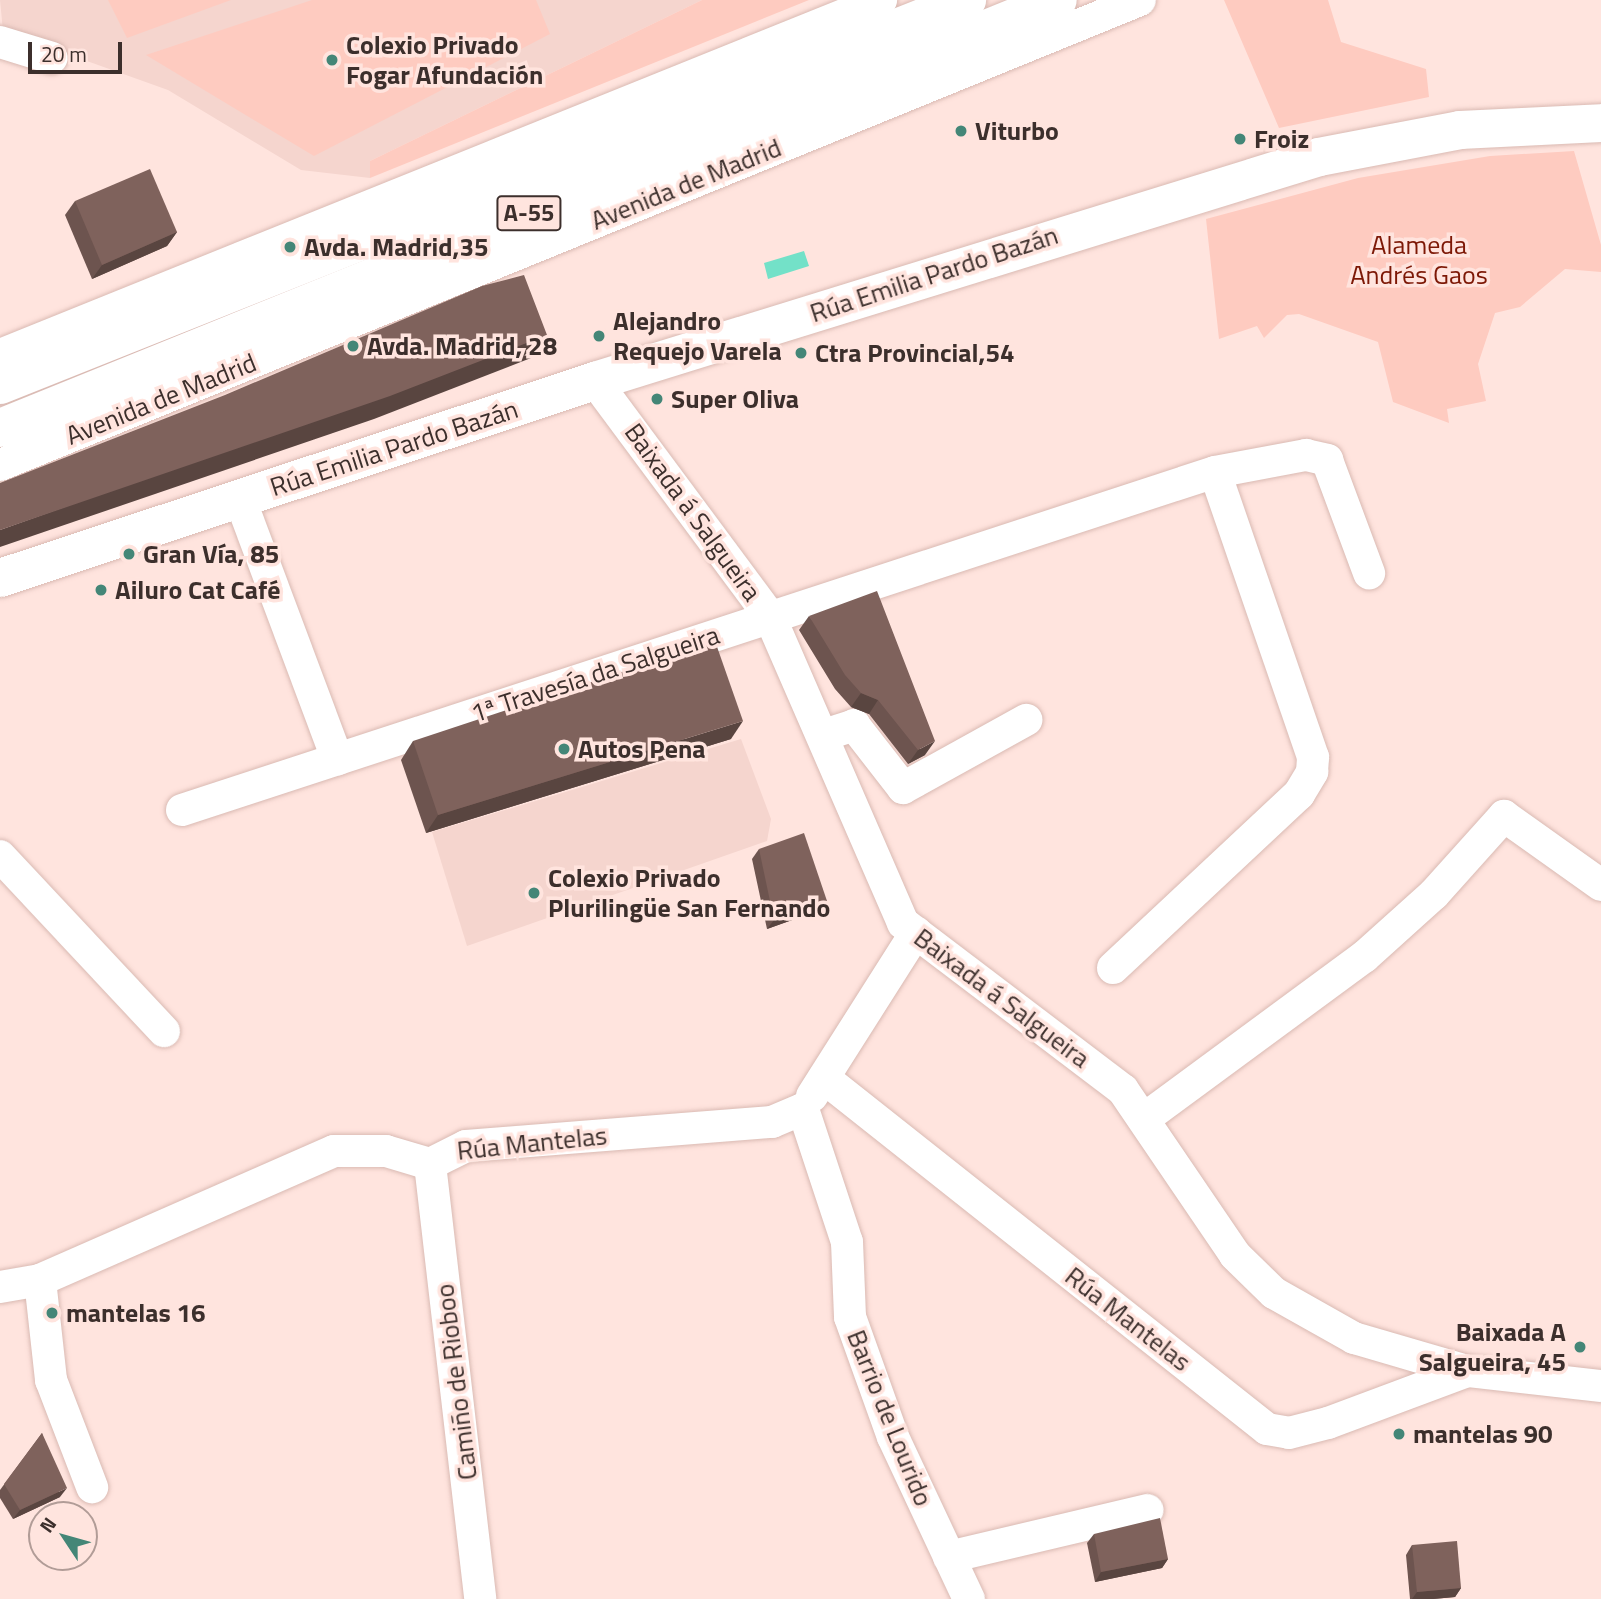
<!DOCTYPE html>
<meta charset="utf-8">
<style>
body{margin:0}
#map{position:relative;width:1601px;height:1599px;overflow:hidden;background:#ffe4de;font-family:"Titillium Web",sans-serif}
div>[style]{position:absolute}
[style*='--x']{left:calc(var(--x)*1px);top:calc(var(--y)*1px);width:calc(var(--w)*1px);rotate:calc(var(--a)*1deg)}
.built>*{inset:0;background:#f5d5ce}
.green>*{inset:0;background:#fecbc0}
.water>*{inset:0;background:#73e1c8}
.roads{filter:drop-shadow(0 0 2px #dabab3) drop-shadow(0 0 2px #dabab3)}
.street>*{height:32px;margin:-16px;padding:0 16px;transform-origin:16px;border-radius:16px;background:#fff}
.secondary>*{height:38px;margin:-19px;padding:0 19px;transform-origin:19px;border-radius:19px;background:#fff}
.highway>*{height:38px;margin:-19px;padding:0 19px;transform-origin:19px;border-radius:19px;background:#fff}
.wall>*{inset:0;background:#6d544f}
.shaded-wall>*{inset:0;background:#594540}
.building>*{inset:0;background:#7f625c}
.dots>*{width:19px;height:19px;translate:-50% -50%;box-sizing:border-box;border:4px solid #ffe4de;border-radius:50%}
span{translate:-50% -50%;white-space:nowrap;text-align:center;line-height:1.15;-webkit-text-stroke:7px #ffe4de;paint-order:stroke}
.shield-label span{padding:2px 5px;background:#ffe4de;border:2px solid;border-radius:5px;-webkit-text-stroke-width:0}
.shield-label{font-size:24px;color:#3c2f2c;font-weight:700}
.poi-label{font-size:26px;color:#3c2f2c;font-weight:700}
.left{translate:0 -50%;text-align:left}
.right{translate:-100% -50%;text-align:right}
.street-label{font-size:26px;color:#3c2f2c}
.park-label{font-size:26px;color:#7d1806}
.north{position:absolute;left:28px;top:1501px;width:70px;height:70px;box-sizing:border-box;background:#ffe4de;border:2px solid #b19c97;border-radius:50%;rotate:306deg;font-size:19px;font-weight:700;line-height:28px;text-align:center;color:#3c2f2c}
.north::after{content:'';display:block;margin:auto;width:24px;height:32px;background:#448677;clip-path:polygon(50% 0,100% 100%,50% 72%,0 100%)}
.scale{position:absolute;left:28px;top:42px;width:94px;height:32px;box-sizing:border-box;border:4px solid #3c2f2c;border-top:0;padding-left:9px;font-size:21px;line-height:24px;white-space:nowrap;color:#3c2f2c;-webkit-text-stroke:5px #ffe4de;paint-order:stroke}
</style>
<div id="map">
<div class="built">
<div style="clip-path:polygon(0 0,702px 0,370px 161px,370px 178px,301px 170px,168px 90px,3px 31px)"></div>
<div style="clip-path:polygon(741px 739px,771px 819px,767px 841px,467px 946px,432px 832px)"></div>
</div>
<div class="green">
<div style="clip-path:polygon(108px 0,231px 0,127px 38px)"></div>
<div style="clip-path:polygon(312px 0,536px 0,550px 34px,314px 156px,146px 55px)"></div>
<div style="clip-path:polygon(702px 0,809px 0,370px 178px,370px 161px)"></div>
<div style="clip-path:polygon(1224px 0,1328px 0,1341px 42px,1426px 69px,1429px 97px,1279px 128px)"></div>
<div style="clip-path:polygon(1574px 151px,1601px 245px,1601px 272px,1565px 269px,1520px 307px,1495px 313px,1478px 364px,1486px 401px,1447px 409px,1449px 423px,1393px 402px,1378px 342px,1299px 314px,1287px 315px,1264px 338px,1257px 326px,1219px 339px,1206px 219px,1358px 178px,1490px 156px)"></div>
</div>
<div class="water">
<div style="clip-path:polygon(804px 251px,809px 266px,768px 279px,764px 263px)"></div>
</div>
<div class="roads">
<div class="street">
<div style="--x:0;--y:42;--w:54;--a:17.1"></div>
<div style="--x:0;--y:355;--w:950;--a:-21.95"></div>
<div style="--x:595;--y:381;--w:294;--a:53.4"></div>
<div style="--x:770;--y:617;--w:334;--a:66.5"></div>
<div style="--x:903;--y:923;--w:276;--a:37.2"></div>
<div style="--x:1123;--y:1090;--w:199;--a:55.8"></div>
<div style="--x:1235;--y:1255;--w:54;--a:44.3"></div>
<div style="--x:1274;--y:1293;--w:92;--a:29.4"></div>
<div style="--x:1354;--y:1338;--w:118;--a:16.3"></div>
<div style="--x:1467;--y:1371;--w:135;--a:6.4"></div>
<div style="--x:0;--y:465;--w:1231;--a:-22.19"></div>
<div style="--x:240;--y:499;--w:278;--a:69.5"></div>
<div style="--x:824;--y:735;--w:32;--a:-18"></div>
<div style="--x:854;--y:725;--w:80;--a:52.1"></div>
<div style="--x:903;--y:788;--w:141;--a:-28.9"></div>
<div style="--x:182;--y:810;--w:1087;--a:-18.12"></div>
<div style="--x:1215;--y:472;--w:93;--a:-10.6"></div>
<div style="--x:1306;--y:455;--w:22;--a:13"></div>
<div style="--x:1327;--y:460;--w:121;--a:69.6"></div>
<div style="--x:0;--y:856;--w:240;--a:46.9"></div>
<div style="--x:1113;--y:968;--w:255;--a:-43.1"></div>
<div style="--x:1299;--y:794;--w:26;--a:-59"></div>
<div style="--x:1312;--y:772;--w:15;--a:-86"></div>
<div style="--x:1313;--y:757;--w:301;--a:-109"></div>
<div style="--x:824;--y:1078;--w:565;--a:38.39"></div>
<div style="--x:1267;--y:1429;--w:22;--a:10"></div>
<div style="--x:1289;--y:1433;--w:40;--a:-14.4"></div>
<div style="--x:1328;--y:1423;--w:148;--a:-20.5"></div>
<div style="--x:812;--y:1096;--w:194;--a:-57.6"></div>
<div style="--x:803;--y:1109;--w:140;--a:71.7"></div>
<div style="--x:847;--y:1242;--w:75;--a:87.7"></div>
<div style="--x:850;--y:1317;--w:127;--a:70.3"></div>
<div style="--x:893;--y:1437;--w:179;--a:64.9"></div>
<div style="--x:1144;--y:1119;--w:273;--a:-36.4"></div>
<div style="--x:1364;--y:957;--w:94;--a:-42"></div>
<div style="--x:1434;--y:894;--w:105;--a:-48.1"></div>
<div style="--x:1504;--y:816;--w:119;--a:35.4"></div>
<div style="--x:430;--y:1164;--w:438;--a:83.4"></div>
<div style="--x:430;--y:1164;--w:40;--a:-26.6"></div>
<div style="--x:466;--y:1146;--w:307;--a:-4.5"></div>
<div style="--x:772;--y:1122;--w:34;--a:-23"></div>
<div style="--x:40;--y:1280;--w:101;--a:83.7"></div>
<div style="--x:51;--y:1380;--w:115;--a:69"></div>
<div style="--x:0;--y:1287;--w:41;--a:-9.9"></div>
<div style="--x:40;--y:1280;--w:321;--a:-23.7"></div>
<div style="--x:334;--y:1151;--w:52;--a:0"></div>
<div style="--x:386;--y:1151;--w:46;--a:16.5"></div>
<div style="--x:949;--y:1557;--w:204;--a:-13.3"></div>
</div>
<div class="secondary">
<div style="--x:0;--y:578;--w:627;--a:-18.32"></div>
<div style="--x:595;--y:381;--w:758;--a:-17.19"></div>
<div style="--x:1319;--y:157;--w:144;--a:-10.8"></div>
<div style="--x:1460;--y:130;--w:141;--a:-2.8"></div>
</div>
<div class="highway">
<div style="--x:0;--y:385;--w:1041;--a:-21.71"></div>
<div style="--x:0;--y:428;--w:1141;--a:-22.03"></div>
</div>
</div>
<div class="wall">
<div style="clip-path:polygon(75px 201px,177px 232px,167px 246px,92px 279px,65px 215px)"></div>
<div style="clip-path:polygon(809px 616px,925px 755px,908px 764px,869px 714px,851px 707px,835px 689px,799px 630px)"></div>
<div style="clip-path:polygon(731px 739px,426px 833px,401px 760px,413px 741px)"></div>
<div style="clip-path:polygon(759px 849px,820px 910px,767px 929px,752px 859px)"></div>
<div style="clip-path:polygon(42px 1433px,60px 1497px,13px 1519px,0 1498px,0 1490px)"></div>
<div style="clip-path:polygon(1094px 1534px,1168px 1559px,1162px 1568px,1095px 1582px,1087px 1543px)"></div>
<div style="clip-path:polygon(1412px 1545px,1461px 1588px,1455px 1597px,1433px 1599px,1410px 1599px,1406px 1555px)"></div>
</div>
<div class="shaded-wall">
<div style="clip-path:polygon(177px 232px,167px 246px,92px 279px,102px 265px)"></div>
<div style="clip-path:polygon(547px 335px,531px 358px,374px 419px,0 547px,0 530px)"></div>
<div style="clip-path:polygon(861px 693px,878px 700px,869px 714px,851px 707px)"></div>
<div style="clip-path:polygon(743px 721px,731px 739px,426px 833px,438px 815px)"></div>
<div style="clip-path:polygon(935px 741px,925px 755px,908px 764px,918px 750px)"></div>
<div style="clip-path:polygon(827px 901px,820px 910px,767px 929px,774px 920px)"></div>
<div style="clip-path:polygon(67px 1488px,60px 1497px,13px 1519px,20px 1510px)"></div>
<div style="clip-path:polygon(1168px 1559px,1162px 1568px,1095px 1582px,1101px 1572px)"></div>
<div style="clip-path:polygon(1461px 1588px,1455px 1597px,1433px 1599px,1412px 1599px,1417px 1592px)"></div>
</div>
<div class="building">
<div style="clip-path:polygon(150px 169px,177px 232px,102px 265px,75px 201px)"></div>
<div style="clip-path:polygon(524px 275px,547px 335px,390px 396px,0 530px,0 483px,225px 395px,482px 286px)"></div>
<div style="clip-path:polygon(877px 591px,935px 741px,918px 750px,878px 700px,861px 693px,845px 675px,809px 616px)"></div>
<div style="clip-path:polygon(715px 641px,743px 721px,438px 815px,413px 741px)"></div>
<div style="clip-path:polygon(804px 833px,827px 901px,774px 920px,759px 849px)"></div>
<div style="clip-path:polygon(42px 1433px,67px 1488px,20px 1510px,4px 1484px)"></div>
<div style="clip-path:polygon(1160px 1518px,1168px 1559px,1101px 1572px,1094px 1534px)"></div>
<div style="clip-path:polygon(1457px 1541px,1461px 1588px,1417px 1592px,1412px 1545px)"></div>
</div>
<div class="dots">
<div style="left:332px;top:60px;background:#448677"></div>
<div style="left:961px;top:131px;background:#448677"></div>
<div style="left:1240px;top:139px;background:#448677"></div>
<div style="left:290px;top:247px;background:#448677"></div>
<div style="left:599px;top:336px;background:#448677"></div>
<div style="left:353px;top:346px;background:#448677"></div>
<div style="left:801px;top:353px;background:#448677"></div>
<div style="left:657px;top:399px;background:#448677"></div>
<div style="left:129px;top:554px;background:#448677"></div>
<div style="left:101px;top:590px;background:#448677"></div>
<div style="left:564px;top:749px;background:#448677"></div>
<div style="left:534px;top:893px;background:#448677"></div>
<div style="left:52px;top:1313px;background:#448677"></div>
<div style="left:1580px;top:1347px;background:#448677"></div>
<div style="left:1399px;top:1434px;background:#448677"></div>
</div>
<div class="shield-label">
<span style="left:529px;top:213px">A-55</span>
</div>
<div class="poi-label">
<span class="left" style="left:346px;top:60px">Colexio Privado<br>Fogar Afundación</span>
<span class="left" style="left:975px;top:131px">Viturbo</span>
<span class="left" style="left:1254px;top:139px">Froiz</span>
<span class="left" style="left:304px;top:247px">Avda. Madrid,35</span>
<span class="left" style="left:613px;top:336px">Alejandro<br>Requejo Varela</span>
<span class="left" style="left:367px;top:346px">Avda. Madrid, 28</span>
<span class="left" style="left:815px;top:353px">Ctra Provincial,54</span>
<span class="left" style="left:671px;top:399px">Super Oliva</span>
<span class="left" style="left:143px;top:554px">Gran Vía, 85</span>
<span class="left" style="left:115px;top:590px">Ailuro Cat Café</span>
<span class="left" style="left:578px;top:749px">Autos Pena</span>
<span class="left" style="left:548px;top:893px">Colexio Privado<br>Plurilingüe San Fernando</span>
<span class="left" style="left:66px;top:1313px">mantelas 16</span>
<span class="right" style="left:1566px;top:1347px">Baixada A<br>Salgueira, 45</span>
<span class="left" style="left:1413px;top:1434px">mantelas 90</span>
</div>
<div class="street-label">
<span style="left:686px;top:184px;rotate:-22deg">Avenida de Madrid</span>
<span style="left:934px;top:274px;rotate:-18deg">Rúa Emilia Pardo Bazán</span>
<span style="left:161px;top:399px;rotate:-22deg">Avenida de Madrid</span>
<span style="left:394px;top:448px;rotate:-18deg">Rúa Emilia Pardo Bazán</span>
<span style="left:693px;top:512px;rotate:54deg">Baixada á Salgueira</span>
<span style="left:595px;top:674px;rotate:-18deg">1ª Travesía da Salgueira</span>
<span style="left:1002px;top:998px;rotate:37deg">Baixada á Salgueira</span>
<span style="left:532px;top:1143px;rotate:-6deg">Rúa Mantelas</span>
<span style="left:1128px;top:1319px;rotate:38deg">Rúa Mantelas</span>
<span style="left:456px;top:1382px;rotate:-97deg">Camiño de Rioboo</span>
<span style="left:890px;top:1418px;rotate:68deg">Barrio de Lourido</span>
</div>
<div class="park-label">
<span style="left:1419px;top:260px">Alameda<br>Andrés Gaos</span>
</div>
<div class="north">N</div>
<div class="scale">20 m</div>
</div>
